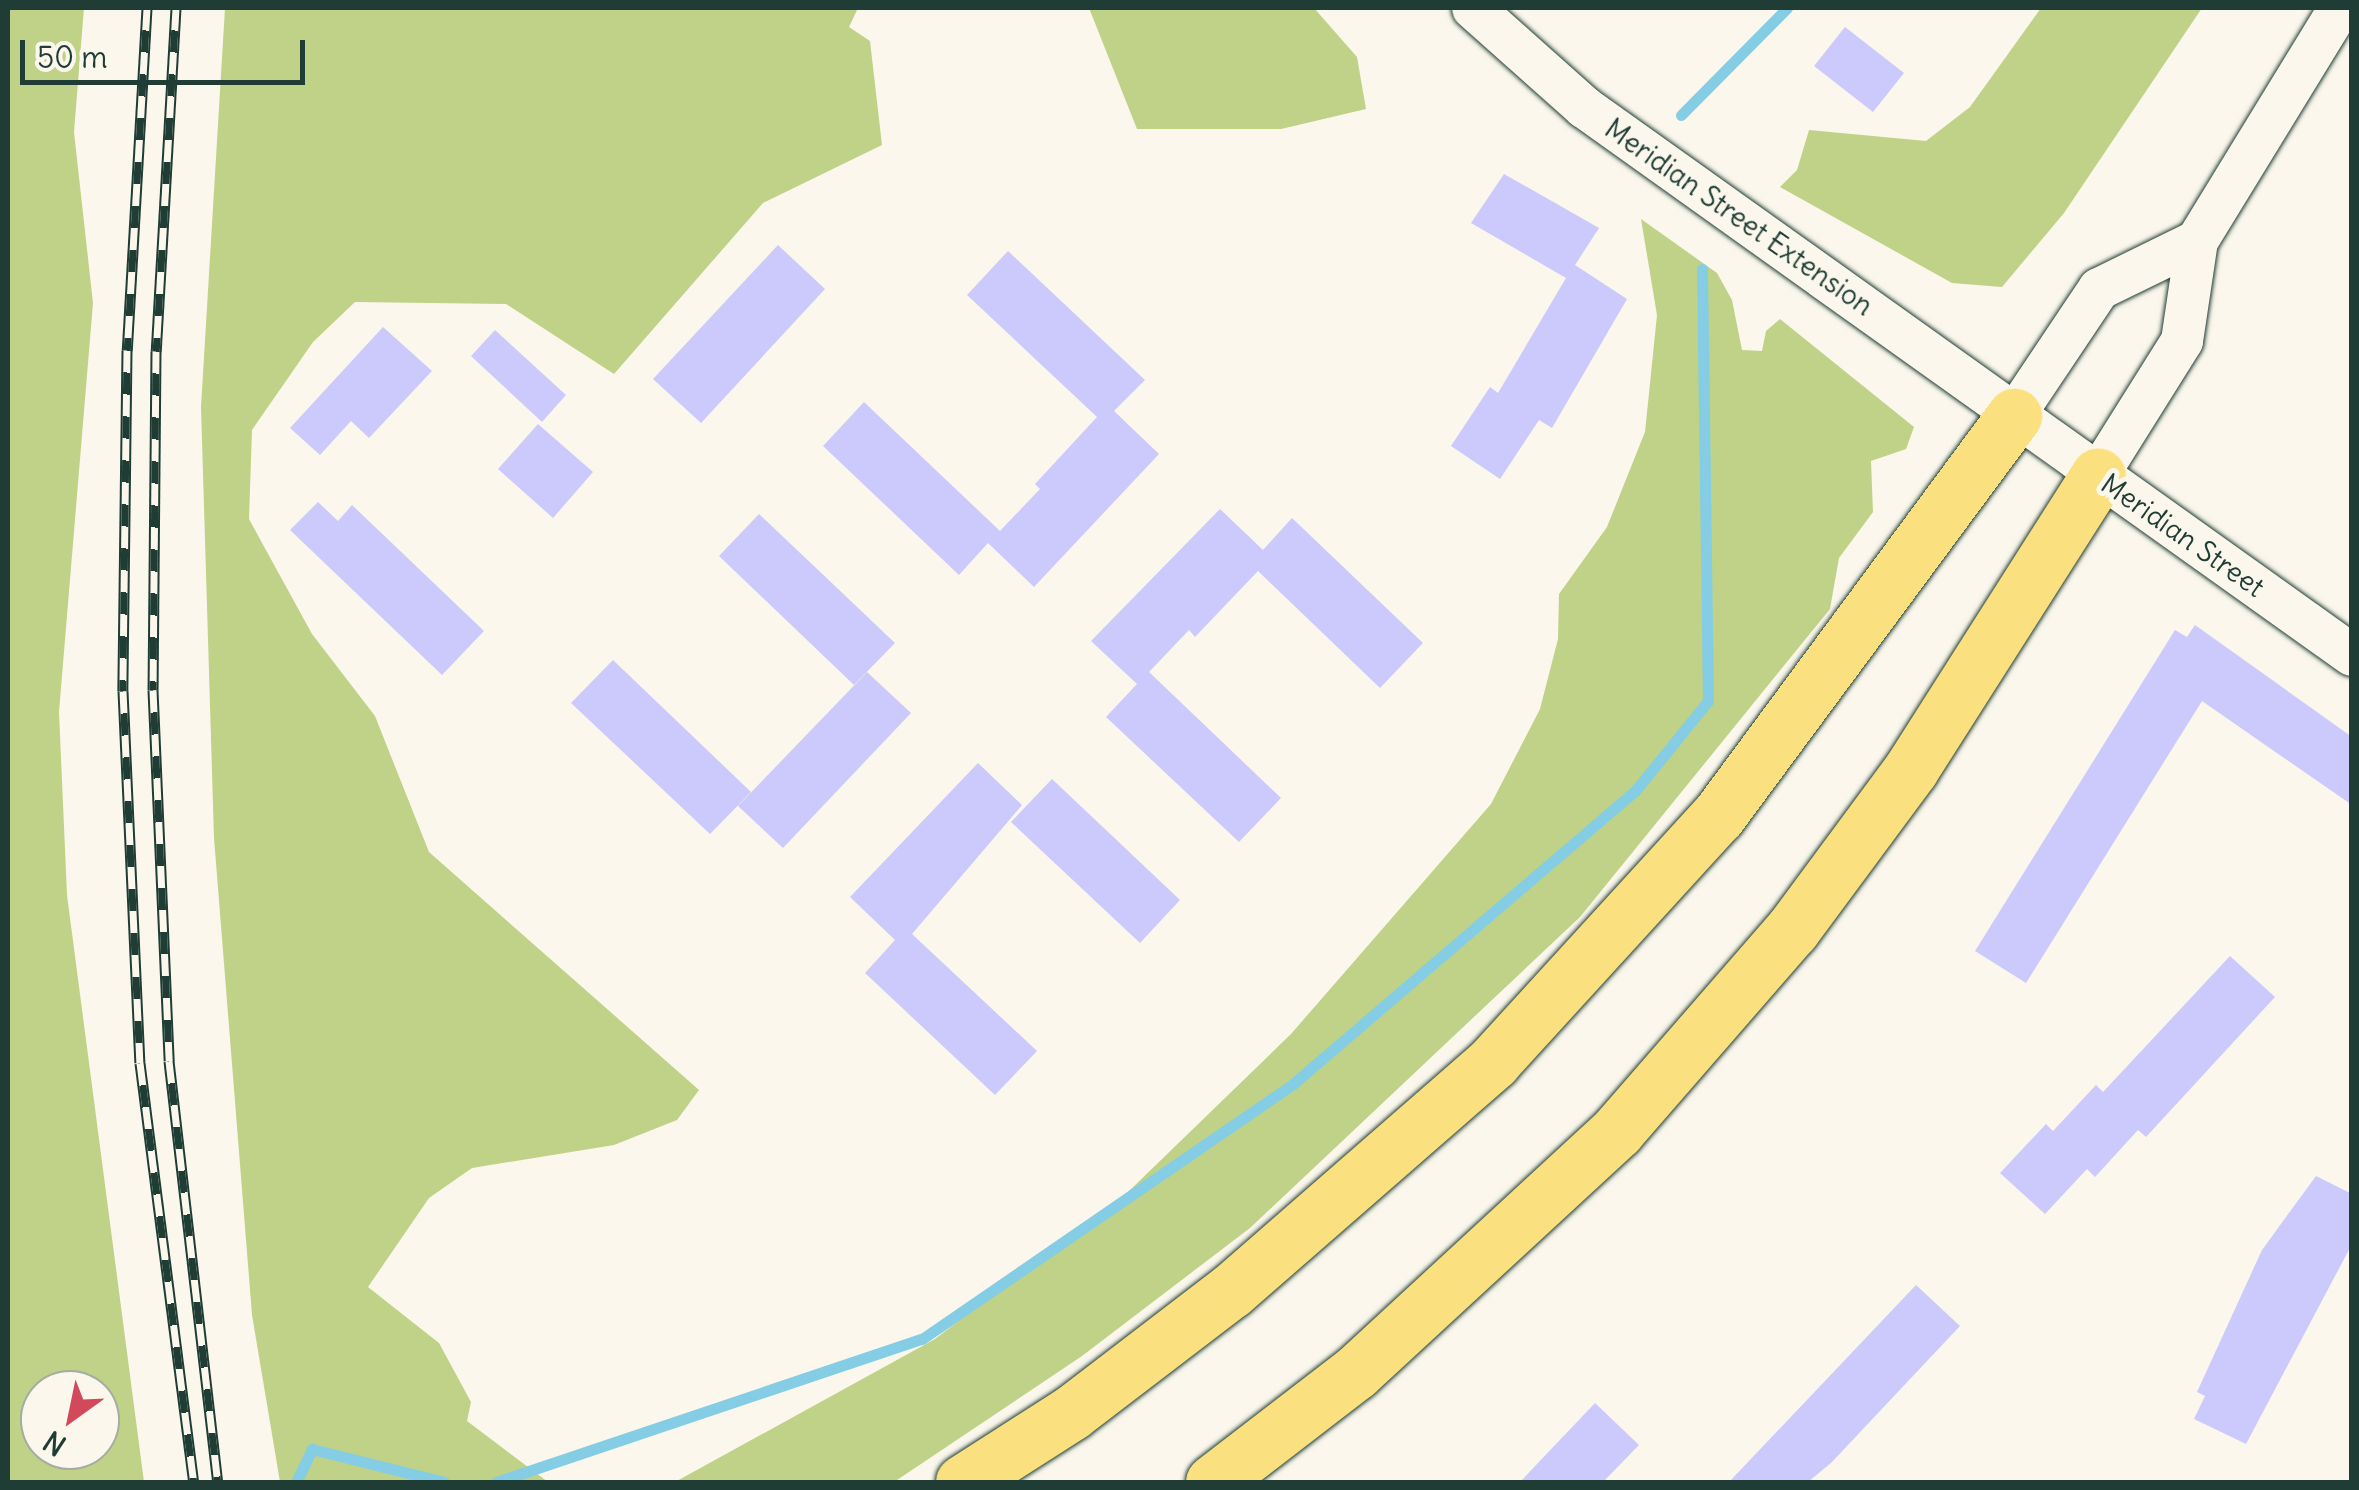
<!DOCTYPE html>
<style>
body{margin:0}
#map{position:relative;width:2359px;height:1490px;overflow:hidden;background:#fbf7ec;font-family:Delius,sans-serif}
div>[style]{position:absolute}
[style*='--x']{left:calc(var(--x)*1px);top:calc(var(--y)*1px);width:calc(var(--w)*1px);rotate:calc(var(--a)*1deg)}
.green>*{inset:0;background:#bfd287}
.stream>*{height:11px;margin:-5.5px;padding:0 5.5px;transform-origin:5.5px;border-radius:5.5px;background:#84cde5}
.building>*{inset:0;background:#ccc9fc}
.roads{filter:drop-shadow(0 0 2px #1f3d34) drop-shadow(0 0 2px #1f3d34)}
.secondary>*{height:42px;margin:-21px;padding:0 21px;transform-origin:21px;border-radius:21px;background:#fbf7ec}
.highway>*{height:55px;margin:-27.5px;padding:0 27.5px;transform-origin:27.5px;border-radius:27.5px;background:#fbe080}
.rail>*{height:11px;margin-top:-5.5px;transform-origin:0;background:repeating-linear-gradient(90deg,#fbf7ec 0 22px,#1f3d34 0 44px);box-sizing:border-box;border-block:2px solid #1f3d34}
span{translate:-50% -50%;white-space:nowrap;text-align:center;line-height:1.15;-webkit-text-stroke:10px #fbf7ec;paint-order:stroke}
.street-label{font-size:28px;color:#1f3d34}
.frame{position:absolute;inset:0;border:10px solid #1f3d34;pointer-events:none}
.north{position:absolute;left:20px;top:1370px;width:100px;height:100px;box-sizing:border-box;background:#fbf7ec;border:2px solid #a3ada2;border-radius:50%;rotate:213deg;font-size:28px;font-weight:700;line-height:40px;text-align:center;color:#1f3d34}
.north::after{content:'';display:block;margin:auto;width:35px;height:45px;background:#d1495b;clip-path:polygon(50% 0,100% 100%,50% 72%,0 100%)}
.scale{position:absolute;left:20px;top:40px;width:285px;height:45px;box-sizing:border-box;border:5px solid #1f3d34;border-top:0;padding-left:12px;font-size:30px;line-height:35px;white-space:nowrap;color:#1f3d34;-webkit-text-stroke:8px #fbf7ec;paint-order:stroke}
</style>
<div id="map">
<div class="green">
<div style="clip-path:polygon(evenodd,8px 8px,84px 8px,74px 132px,93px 303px,59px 712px,67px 895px,144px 1482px,8px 1482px,8px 8px,40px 1390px,100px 1390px,100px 1450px,40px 1450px,40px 1390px)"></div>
<div style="clip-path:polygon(225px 8px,858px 8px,849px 27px,870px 41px,882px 145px,763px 203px,614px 374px,506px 304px,355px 302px,313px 342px,252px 430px,249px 519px,312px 634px,375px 716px,429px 852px,699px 1090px,677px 1120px,614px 1145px,472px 1168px,429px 1198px,368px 1287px,439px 1343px,471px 1402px,467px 1421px,548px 1482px,280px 1482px,252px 1315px,214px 838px,201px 407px)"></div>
<div style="clip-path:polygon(1089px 8px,1314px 8px,1357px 57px,1366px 109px,1281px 129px,1137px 129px)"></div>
<div style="clip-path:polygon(2041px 8px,2202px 8px,2064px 213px,2002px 287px,1952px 283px,1780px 187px,1797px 170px,1809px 130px,1926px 141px,1970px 107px)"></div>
<div style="clip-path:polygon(1641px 219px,1717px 273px,1732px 300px,1742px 350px,1762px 351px,1766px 331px,1780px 319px,1914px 427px,1906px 449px,1871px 461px,1873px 512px,1839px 558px,1830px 609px,1580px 917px,1250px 1228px,1082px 1356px,894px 1482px,675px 1482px,935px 1339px,1129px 1191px,1291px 1034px,1491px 804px,1540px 709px,1558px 639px,1559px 594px,1607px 527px,1645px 432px,1657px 315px)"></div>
</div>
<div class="stream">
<div style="--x:1681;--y:115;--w:151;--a:-45.3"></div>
<div style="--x:296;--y:1482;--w:37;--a:-64"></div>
<div style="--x:312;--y:1449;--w:136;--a:14"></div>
<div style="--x:496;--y:1482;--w:449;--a:-18.6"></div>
<div style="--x:922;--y:1339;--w:452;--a:-34.5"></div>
<div style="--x:1294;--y:1083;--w:449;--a:-40.6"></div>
<div style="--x:1635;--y:791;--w:116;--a:-51"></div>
<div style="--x:1708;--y:701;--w:432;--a:-90.8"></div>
</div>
<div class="building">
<div style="clip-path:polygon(1845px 27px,1904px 73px,1873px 112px,1814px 66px)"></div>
<div style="clip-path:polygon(1504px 174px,1599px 228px,1575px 265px,1627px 299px,1552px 428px,1539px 420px,1500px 479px,1451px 446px,1490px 387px,1498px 393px,1566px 278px,1471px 223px)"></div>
<div style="clip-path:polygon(778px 245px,825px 289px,701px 423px,653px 379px)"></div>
<div style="clip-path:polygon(1008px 251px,1145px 380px,1114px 411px,1159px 454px,1034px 587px,988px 543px,959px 575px,823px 446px,864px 402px,1000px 531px,1040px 489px,1035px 484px,1097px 417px,967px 295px)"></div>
<div style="clip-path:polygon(383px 327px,432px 371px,369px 438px,351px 421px,320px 455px,290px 428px)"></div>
<div style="clip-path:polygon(495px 330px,566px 395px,542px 422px,471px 356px)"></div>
<div style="clip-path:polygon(538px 424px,593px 472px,553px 518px,498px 469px)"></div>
<div style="clip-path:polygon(318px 502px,338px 521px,352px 505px,484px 631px,442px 675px,290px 530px)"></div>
<div style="clip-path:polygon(1220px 509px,1263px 550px,1292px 518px,1423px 643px,1380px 688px,1258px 571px,1195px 637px,1189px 630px,1149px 672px,1281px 798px,1239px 842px,1106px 717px,1137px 684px,1091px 641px)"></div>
<div style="clip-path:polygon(759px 514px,895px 643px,854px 685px,719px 556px)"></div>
<div style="clip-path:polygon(2195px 625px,2352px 737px,2352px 805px,2202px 701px,2026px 983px,1975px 951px,2175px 630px,2187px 637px)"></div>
<div style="clip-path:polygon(613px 660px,751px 792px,710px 834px,571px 703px)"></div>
<div style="clip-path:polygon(867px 672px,911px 713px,783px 848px,738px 806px)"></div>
<div style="clip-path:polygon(978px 763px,1022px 805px,912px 934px,1037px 1051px,995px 1095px,865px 973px,895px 940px,850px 897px)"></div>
<div style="clip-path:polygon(1052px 779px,1180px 900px,1140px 943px,1011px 822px)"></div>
<div style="clip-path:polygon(2230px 956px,2275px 997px,2146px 1137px,2138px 1130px,2095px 1177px,2087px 1169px,2045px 1214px,2000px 1173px,2046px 1124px,2053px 1131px,2096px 1085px,2103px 1092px)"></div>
<div style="clip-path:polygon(2316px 1176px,2352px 1194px,2352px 1244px,2246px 1444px,2194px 1419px,2205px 1396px,2197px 1392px,2262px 1250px)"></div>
<div style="clip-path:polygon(1916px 1285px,1960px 1326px,1831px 1463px,1808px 1482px,1729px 1482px)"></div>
<div style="clip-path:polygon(1595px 1403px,1639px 1445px,1603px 1482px,1520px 1482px)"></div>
</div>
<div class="roads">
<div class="secondary">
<div style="--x:1473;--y:8;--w:149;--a:41.7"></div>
<div style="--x:1584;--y:107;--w:943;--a:35.51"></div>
<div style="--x:2014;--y:416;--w:153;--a:-56.2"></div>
<div style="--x:2099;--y:289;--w:109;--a:-26.1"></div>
<div style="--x:2098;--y:475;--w:158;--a:-57.9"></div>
<div style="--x:2182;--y:341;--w:101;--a:-81.5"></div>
<div style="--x:2197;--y:241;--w:273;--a:-58.5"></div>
</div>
<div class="highway">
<div style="--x:963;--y:1482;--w:128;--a:-32.6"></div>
<div style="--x:1071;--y:1413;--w:203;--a:-37.4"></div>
<div style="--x:1232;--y:1290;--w:347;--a:-41.1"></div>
<div style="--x:1493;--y:1062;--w:333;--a:-47.6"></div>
<div style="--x:1718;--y:816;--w:498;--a:-53.5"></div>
<div style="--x:1213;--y:1482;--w:180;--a:-37.6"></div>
<div style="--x:1356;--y:1372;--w:355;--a:-42.7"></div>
<div style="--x:1617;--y:1131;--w:267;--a:-49"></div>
<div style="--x:1792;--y:930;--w:200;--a:-53.5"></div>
<div style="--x:1911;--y:769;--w:348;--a:-57.5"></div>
</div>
</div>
<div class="rail">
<div style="--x:147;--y:8;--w:343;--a:93.3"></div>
<div style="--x:127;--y:350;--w:341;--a:90.7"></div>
<div style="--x:123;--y:691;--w:372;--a:87.4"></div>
<div style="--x:140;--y:1063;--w:422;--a:82.7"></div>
<div style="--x:176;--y:8;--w:344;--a:93.3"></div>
<div style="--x:156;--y:351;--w:339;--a:90.5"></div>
<div style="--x:153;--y:690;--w:371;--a:87.5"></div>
<div style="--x:169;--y:1061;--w:424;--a:83.4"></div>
</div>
<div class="street-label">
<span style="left:1739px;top:217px;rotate:35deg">Meridian Street Extension</span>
<span style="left:2183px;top:535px;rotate:35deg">Meridian Street</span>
</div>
<div class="frame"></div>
<div class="north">N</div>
<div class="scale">50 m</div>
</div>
